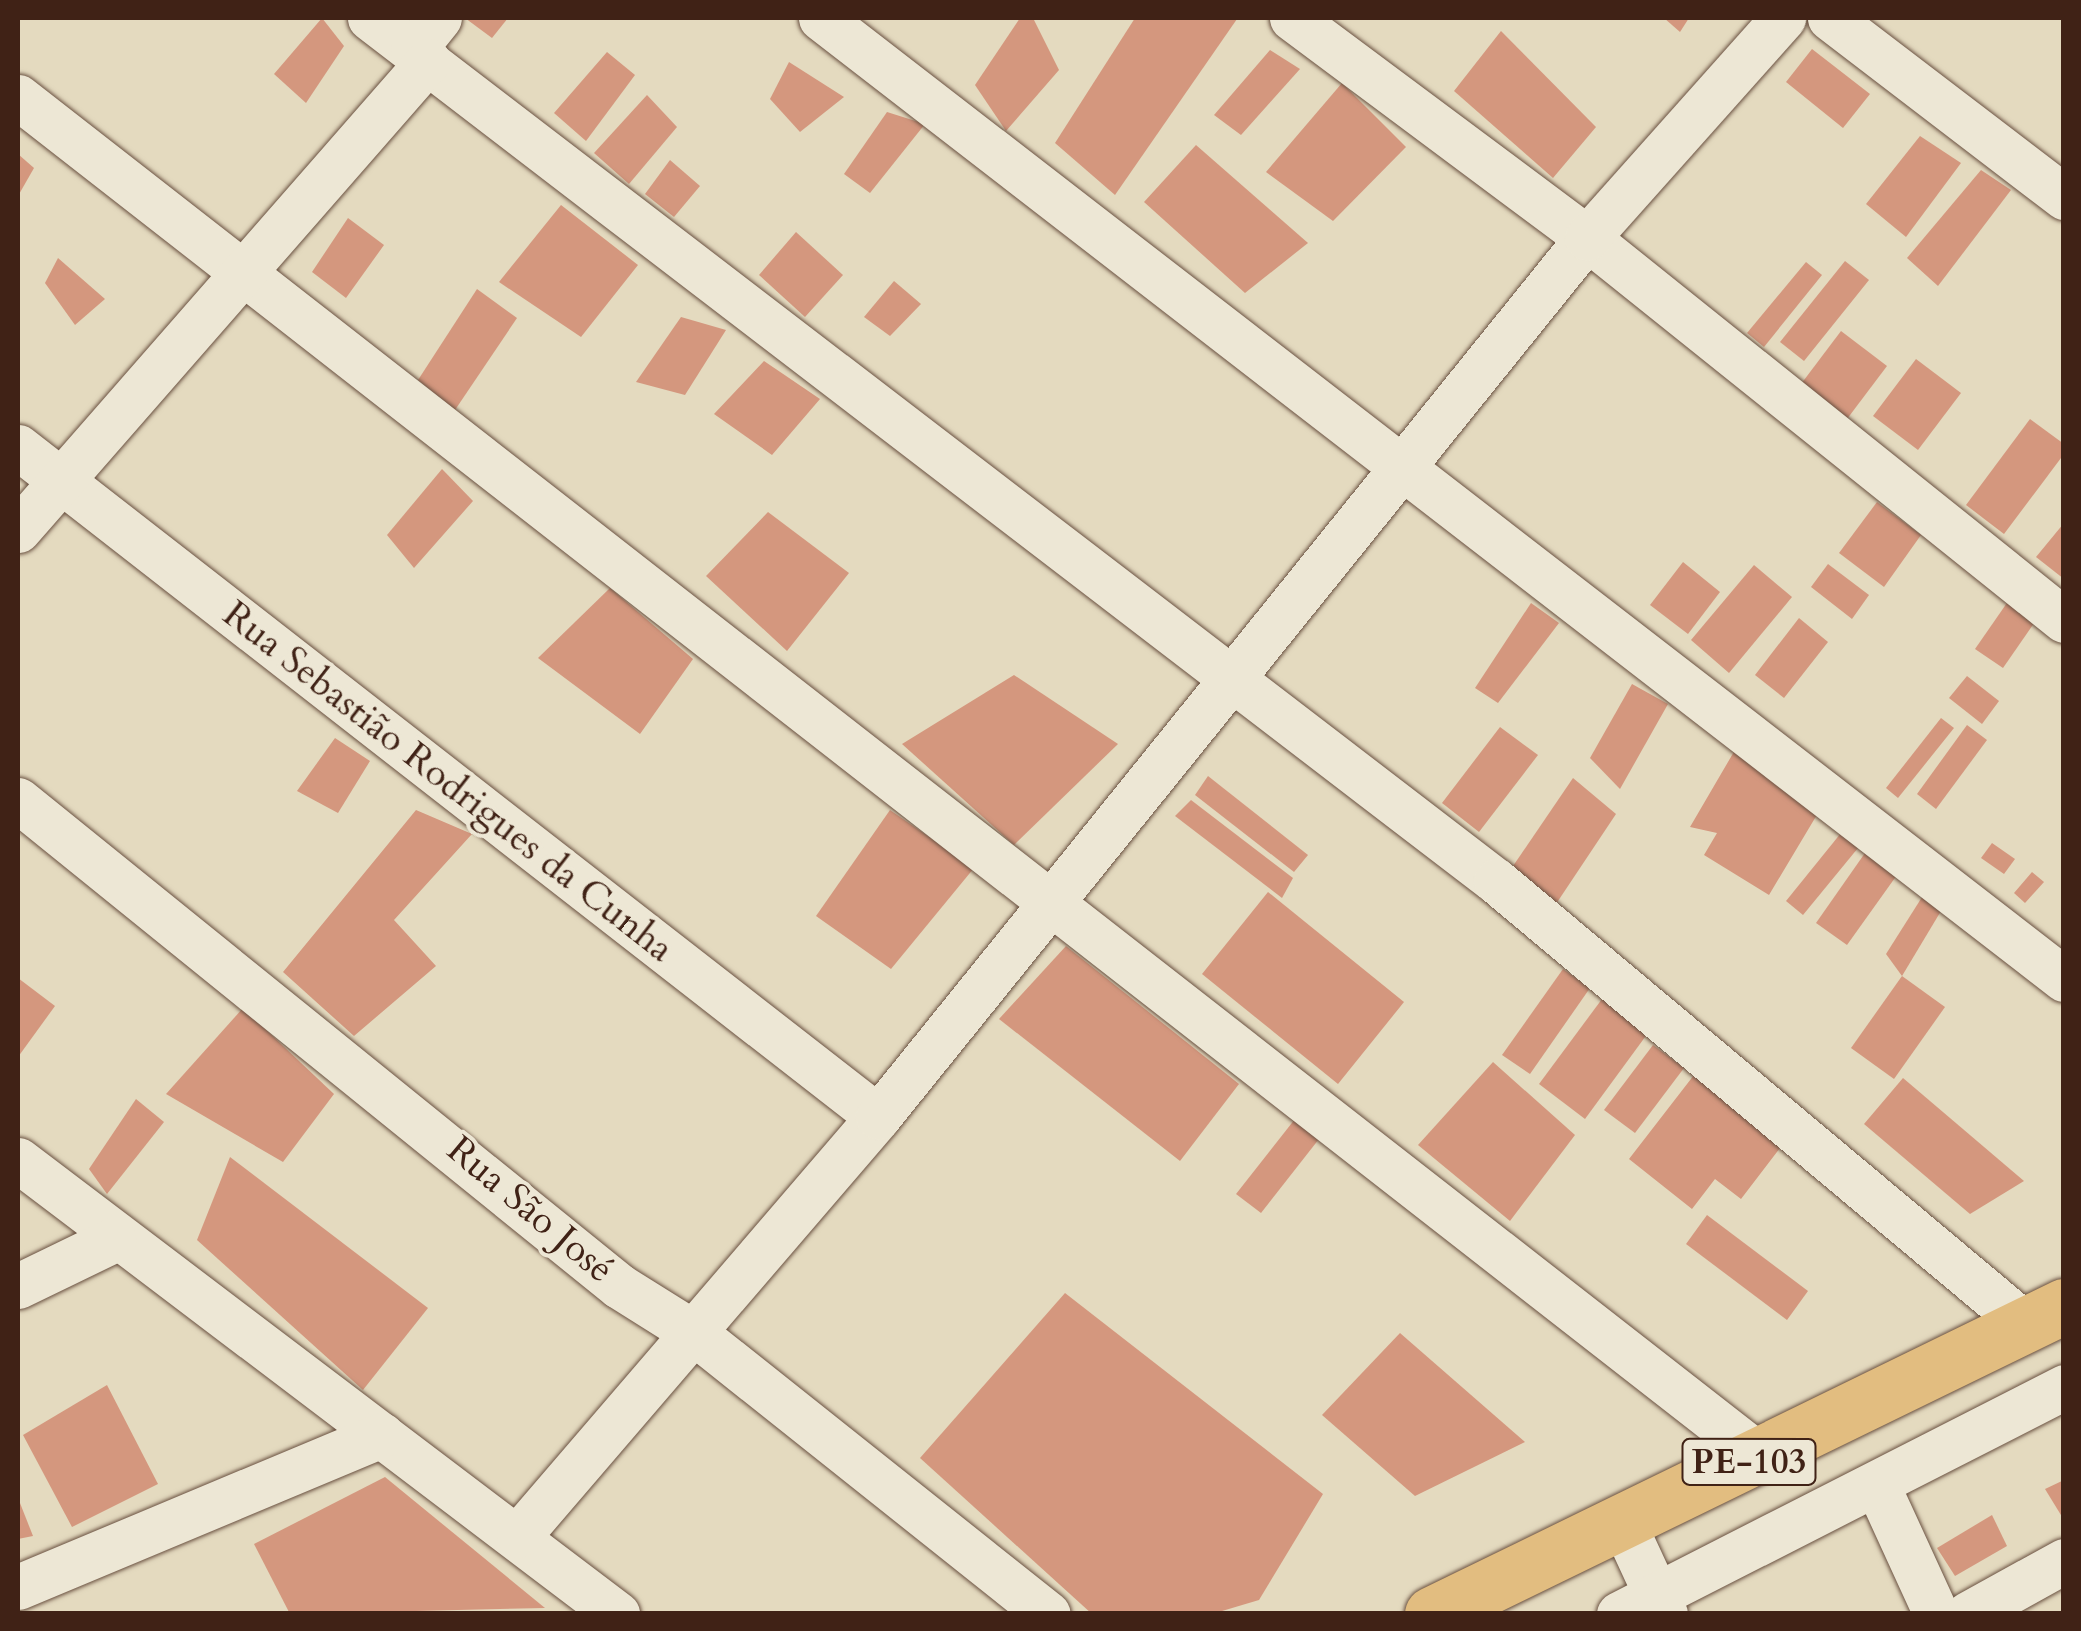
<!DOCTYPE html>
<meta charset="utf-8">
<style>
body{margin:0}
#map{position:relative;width:2081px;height:1631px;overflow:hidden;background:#e4dabf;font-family:Cardo,serif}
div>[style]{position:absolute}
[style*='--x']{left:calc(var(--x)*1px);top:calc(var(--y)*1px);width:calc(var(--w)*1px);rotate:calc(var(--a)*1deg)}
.building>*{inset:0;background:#d4977e}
.roads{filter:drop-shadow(0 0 2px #695040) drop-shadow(0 0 2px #695040)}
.minor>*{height:45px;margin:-22.5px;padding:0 22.5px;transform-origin:22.5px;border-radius:22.5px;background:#ede7d5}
.primary>*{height:55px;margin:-27.5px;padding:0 27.5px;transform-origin:27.5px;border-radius:27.5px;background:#e2bd80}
span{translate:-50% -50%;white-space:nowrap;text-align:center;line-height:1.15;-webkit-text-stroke:8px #ede7d5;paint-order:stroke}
.shield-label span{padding:2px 8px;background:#ede7d5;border:2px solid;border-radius:8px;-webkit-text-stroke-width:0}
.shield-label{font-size:35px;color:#402216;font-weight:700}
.street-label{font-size:38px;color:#402216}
.frame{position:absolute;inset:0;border:20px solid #402216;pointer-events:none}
</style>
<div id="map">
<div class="building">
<div style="clip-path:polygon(322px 18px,344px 46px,306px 103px,274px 74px)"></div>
<div style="clip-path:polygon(465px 18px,508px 18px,492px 38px)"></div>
<div style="clip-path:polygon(1020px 18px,1033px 18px,1059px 70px,1006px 131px,975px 85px)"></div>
<div style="clip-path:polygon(1135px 18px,1237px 19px,1115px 195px,1055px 143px)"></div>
<div style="clip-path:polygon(1664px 18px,1689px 18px,1680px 32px)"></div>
<div style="clip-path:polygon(1501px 31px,1596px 127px,1553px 178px,1454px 91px)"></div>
<div style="clip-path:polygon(1812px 49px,1870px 94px,1843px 128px,1786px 82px)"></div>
<div style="clip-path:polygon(1270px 50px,1300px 69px,1241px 135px,1214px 115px)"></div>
<div style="clip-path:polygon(607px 52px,635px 75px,586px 141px,554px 113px)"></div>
<div style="clip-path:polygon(789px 62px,844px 97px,800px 132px,770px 99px)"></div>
<div style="clip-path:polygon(1342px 83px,1406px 147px,1333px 221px,1266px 172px)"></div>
<div style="clip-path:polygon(647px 95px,677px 127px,629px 184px,594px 153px)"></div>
<div style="clip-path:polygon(887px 112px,925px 124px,870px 193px,844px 174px)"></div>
<div style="clip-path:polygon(1920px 136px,1961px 163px,1906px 237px,1866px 204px)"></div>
<div style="clip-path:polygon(1196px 145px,1308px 243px,1245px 293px,1144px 202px)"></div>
<div style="clip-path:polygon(18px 154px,34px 168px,18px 196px)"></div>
<div style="clip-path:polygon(670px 160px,700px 186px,674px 217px,645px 194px)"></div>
<div style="clip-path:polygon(1981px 170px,2011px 190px,1938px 286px,1907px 258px)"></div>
<div style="clip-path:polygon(561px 205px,638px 265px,581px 337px,499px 282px)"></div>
<div style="clip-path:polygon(348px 218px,384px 245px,346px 298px,312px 272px)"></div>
<div style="clip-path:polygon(796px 232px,843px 275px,805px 317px,759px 275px)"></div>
<div style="clip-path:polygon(58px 258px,105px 299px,75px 325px,45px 283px)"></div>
<div style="clip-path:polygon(1845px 261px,1869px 280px,1804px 361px,1780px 342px)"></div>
<div style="clip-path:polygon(1806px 262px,1822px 275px,1764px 347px,1747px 333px)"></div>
<div style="clip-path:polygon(894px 281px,921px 304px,890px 336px,864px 317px)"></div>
<div style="clip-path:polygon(477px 289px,517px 318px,455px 410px,418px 380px)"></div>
<div style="clip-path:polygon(681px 317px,726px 330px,685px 395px,636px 382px)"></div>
<div style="clip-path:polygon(1841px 331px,1887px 366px,1844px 423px,1798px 388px)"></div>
<div style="clip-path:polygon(1916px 359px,1961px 393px,1918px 450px,1873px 416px)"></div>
<div style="clip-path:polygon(764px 361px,820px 399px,772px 455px,714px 414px)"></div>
<div style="clip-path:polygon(2030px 419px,2064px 444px,2064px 454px,2004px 534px,1966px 505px)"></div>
<div style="clip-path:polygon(442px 469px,473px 501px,414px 568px,387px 535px)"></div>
<div style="clip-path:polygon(1877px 502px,1921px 535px,1884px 587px,1839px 553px)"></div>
<div style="clip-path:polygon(768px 512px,849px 573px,787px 651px,706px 576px)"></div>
<div style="clip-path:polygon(2064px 523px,2064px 579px,2036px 557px)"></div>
<div style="clip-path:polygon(1683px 562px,1720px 592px,1688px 634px,1650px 605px)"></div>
<div style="clip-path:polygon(1828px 564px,1869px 595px,1852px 619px,1811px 587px)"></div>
<div style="clip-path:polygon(1754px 565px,1792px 597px,1729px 673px,1691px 640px)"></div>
<div style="clip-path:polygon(610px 588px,693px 659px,640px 734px,538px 658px)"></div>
<div style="clip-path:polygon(2009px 600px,2037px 619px,2003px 668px,1975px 649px)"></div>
<div style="clip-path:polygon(1531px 603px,1559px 623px,1498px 703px,1475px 688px)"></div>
<div style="clip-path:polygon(1799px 618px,1828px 642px,1784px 698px,1755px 675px)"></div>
<div style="clip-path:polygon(1014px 675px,1118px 744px,1014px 845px,902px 744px)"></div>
<div style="clip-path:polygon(1967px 676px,1999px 701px,1982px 724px,1949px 698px)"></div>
<div style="clip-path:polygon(1632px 684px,1668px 704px,1620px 789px,1590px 758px)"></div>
<div style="clip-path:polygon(1941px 718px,1954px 728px,1898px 798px,1886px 788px)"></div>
<div style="clip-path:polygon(1967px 725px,1987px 740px,1936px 809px,1917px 794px)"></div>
<div style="clip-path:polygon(1500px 727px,1538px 755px,1479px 832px,1442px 803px)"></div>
<div style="clip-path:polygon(335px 738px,370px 761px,338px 813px,297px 791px)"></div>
<div style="clip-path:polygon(1735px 750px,1824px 803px,1769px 895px,1704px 855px,1717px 833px,1690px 827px)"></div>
<div style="clip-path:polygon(1208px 776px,1308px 855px,1294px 872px,1195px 795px)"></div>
<div style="clip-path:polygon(1573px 778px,1616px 814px,1554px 907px,1511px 869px)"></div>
<div style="clip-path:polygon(1191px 800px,1293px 878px,1282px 898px,1175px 816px)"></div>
<div style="clip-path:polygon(416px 810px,472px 834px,394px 920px,436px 966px,354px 1036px,283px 972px)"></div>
<div style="clip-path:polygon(890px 810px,974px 868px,891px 969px,816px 916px)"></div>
<div style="clip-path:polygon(1841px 833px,1858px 848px,1803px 915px,1786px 901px)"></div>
<div style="clip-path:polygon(1992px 843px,2015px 859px,2004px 874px,1981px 858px)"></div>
<div style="clip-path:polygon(1865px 853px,1897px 875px,1847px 945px,1816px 923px)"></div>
<div style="clip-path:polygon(2032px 872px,2044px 882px,2025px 903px,2014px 893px)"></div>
<div style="clip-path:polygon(1268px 892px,1404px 1002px,1338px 1084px,1202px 974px)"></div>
<div style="clip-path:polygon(1924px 894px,1944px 906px,1902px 976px,1886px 954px)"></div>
<div style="clip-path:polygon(1066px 946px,1239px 1084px,1180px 1161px,999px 1019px)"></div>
<div style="clip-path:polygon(1563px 969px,1590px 988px,1530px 1074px,1502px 1055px)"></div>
<div style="clip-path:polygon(1902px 976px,1945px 1007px,1894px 1079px,1851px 1048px)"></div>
<div style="clip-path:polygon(18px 978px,55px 1006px,18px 1057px)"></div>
<div style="clip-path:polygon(1602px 999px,1648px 1033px,1585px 1119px,1539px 1084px)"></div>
<div style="clip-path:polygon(243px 1008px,334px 1094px,283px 1162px,166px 1094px)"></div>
<div style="clip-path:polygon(1653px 1045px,1684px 1068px,1635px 1133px,1604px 1110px)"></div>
<div style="clip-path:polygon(1493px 1062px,1575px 1135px,1510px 1221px,1418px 1145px)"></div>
<div style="clip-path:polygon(1694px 1075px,1783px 1144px,1741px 1199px,1715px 1179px,1692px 1209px,1629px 1159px)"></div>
<div style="clip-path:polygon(1903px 1078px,2024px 1181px,1970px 1214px,1864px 1124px)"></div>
<div style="clip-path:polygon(136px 1099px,164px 1122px,107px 1194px,89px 1169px)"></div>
<div style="clip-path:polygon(1295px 1119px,1319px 1139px,1261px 1213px,1236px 1194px)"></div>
<div style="clip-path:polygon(230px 1157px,428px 1308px,363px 1390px,197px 1240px)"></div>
<div style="clip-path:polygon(1707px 1215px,1808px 1291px,1787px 1320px,1686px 1244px)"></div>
<div style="clip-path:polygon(1065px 1293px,1323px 1494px,1259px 1600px,1212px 1614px,1092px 1614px,920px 1458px)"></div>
<div style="clip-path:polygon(1400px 1333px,1525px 1442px,1415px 1496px,1322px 1415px)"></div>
<div style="clip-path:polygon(107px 1385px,158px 1484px,72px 1527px,23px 1435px)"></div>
<div style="clip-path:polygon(385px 1477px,545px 1608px,290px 1614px,254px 1544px)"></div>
<div style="clip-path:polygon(2064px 1480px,2064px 1520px,2045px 1489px)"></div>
<div style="clip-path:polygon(18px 1498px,33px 1536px,18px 1539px)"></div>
<div style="clip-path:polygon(1992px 1515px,2007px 1546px,1955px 1576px,1937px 1548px)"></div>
</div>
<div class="roads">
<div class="minor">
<div style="--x:370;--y:18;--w:1419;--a:37.47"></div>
<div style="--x:1496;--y:881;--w:691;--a:39.95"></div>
<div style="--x:821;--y:18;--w:1571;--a:37.71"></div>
<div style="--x:1292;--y:18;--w:368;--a:36.7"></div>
<div style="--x:1587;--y:238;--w:611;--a:38.69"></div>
<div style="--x:1830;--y:18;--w:295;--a:37.4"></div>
<div style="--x:413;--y:50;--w:41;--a:-50.9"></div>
<div style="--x:18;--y:97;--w:2209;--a:37.96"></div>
<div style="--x:18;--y:447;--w:1090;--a:37.92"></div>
<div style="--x:18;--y:530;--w:623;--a:-48.84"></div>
<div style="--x:18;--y:800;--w:773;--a:38.96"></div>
<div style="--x:619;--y:1286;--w:92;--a:32.1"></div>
<div style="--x:697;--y:1335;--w:448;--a:38.5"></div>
<div style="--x:18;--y:1160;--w:752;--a:37.16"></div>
<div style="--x:18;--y:1286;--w:106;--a:-25.8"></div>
<div style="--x:1877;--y:1485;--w:142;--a:65.4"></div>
<div style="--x:1623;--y:1523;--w:100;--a:65.2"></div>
<div style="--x:519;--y:1535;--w:551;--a:-49.34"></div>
<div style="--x:878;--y:1117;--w:1129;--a:-51.11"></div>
<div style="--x:1587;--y:238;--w:295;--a:-48.3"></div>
<div style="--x:18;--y:1587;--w:394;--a:-22.7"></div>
<div style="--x:1619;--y:1614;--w:500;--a:-27"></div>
<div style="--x:1968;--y:1614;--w:110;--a:-28.9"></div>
</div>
<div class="primary">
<div style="--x:1432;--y:1614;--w:703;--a:-25.98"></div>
</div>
</div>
<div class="shield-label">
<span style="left:1749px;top:1462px">PE-103</span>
</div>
<div class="street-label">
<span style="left:448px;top:782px;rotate:38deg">Rua Sebastião Rodrigues da Cunha</span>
<span style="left:530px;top:1210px;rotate:40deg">Rua São José</span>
</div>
<div class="frame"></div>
</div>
